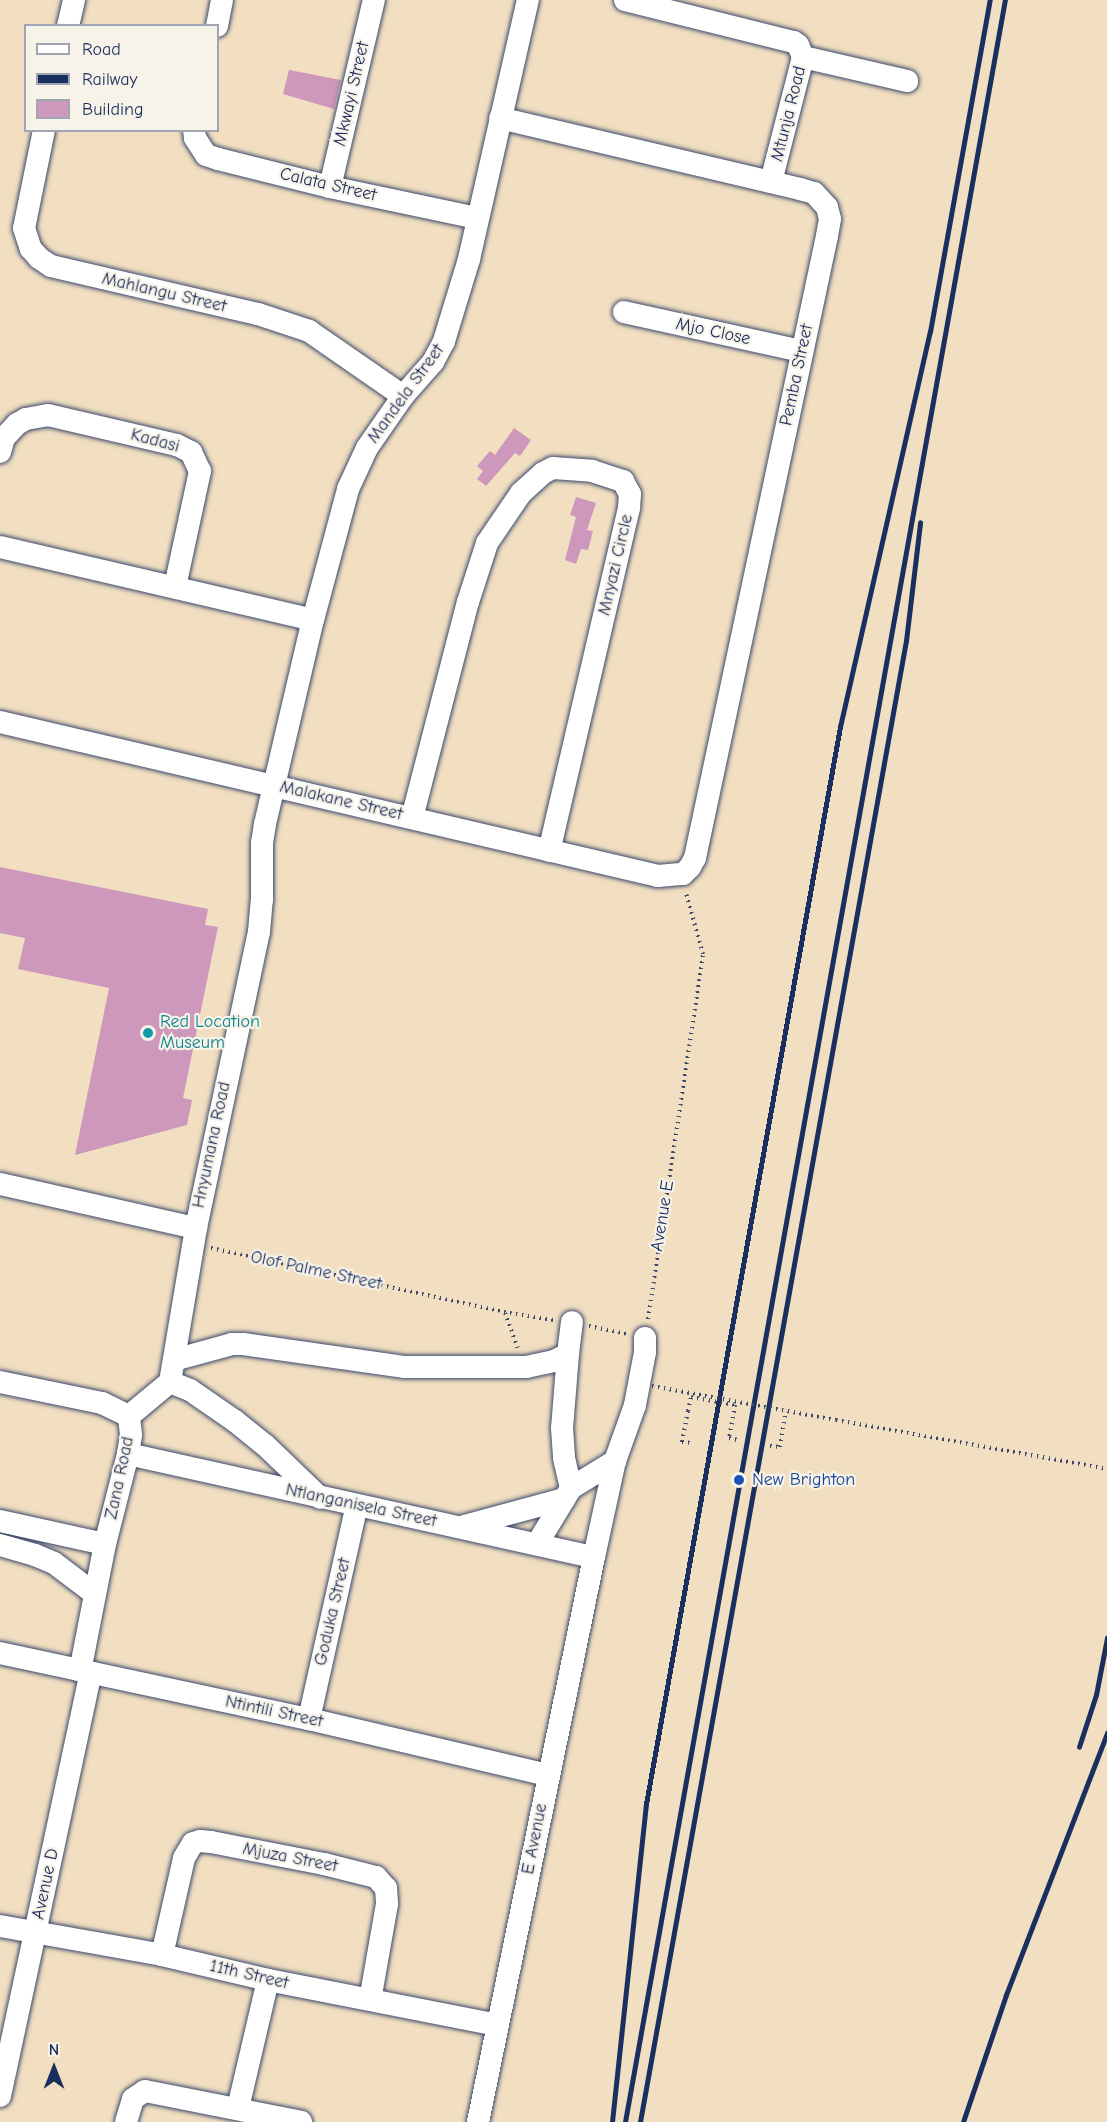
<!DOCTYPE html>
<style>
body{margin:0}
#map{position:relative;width:1107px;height:2122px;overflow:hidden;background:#f2dfc1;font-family:"Comic Neue",sans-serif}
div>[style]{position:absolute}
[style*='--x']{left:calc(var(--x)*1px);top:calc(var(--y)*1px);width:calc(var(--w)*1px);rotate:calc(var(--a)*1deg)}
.building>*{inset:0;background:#ce97bc}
.path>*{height:4px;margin-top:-2px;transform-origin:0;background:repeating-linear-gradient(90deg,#3b496d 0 1.5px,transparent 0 6px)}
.roads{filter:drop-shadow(0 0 2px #3b496d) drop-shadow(0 0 2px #3b496d)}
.minor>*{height:22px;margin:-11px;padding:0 11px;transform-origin:11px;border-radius:11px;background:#fff}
.rail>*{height:4.5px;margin:-2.25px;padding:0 2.25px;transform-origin:2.25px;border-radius:2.25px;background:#1b2f5e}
.path-bridge>*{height:4px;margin-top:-2px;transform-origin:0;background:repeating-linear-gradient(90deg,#3b496d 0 1.5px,transparent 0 6px)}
.dots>*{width:16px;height:16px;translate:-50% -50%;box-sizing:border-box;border:3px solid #f7f3e8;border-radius:50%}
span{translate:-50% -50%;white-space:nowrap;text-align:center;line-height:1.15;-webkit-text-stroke:4.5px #f7f3e8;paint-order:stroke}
.street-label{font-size:18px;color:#1b2f5e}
.culture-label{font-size:18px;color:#0d838f}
.left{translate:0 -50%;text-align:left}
.transit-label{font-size:18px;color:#164399}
.legend{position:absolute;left:24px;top:24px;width:195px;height:108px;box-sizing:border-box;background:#f7f3e8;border:2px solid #9fa5b1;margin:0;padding:8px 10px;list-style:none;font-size:18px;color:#1b2f5e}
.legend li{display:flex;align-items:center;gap:12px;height:30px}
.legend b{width:30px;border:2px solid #9fa5b1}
.north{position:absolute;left:24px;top:2038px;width:60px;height:60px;-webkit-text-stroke:4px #f7f3e8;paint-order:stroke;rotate:0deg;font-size:16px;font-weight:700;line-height:24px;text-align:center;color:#1b2f5e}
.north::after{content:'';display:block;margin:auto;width:21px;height:27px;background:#1b2f5e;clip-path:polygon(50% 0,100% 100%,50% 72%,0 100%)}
</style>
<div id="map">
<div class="building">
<div style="clip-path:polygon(289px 70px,341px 80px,334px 109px,283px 94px)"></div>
<div style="clip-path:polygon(514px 428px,531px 440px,520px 456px,515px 453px,486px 486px,477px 479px,483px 471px,477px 466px,490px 451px,495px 455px)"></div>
<div style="clip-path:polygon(576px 497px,596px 503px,587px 530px,593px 531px,588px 550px,581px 549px,576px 564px,565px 560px,576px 517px,570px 515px)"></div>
<div style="clip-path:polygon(0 867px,208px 909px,205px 925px,218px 927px,183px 1098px,192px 1100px,187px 1125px,75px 1155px,109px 988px,18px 969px,25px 938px,0 933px)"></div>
</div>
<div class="path">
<div style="--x:211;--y:1248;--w:300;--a:12.3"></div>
<div style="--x:504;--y:1312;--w:50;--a:9.3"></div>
<div style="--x:505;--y:1313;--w:37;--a:70"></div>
<div style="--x:648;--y:1319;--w:369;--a:-81.4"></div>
<div style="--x:703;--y:954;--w:63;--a:-105.6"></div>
<div style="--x:589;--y:1326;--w:38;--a:12"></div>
<div style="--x:735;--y:1405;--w:34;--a:100"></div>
<div style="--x:729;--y:1438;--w:9;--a:13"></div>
<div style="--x:688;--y:1411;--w:32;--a:101"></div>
<div style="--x:682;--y:1442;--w:10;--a:6"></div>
<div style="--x:836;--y:1420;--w:275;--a:10.2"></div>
<div style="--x:770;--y:1446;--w:10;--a:6"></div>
<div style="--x:780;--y:1447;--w:36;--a:-81"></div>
</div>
<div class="roads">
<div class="minor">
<div style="--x:625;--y:0;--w:174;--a:14"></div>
<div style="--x:794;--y:42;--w:5;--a:37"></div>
<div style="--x:798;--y:45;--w:13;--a:67"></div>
<div style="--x:803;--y:57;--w:129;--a:104.4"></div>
<div style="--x:68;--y:26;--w:27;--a:-77"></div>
<div style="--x:217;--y:26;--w:26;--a:-79"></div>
<div style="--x:803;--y:57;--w:107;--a:13"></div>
<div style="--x:44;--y:130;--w:100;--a:101.5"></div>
<div style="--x:24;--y:228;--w:22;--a:72"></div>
<div style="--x:31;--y:249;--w:12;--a:48"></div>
<div style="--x:39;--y:258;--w:14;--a:34"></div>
<div style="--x:51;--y:266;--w:212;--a:13.1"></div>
<div style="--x:258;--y:314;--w:54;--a:18.4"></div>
<div style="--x:309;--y:331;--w:114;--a:34.7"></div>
<div style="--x:194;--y:130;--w:8;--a:83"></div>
<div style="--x:195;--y:138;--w:20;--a:57"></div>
<div style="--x:206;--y:155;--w:13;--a:18"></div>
<div style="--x:218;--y:159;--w:115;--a:14"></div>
<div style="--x:330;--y:187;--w:150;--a:11.9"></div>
<div style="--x:330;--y:187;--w:192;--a:-76.8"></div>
<div style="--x:624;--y:312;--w:182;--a:12.4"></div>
<div style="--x:0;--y:452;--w:15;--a:-74"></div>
<div style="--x:4;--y:438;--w:19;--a:-47"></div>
<div style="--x:17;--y:424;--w:10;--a:-29"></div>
<div style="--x:26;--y:419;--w:22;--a:-10"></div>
<div style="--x:48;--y:415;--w:132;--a:13.1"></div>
<div style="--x:177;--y:445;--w:16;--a:27"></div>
<div style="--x:191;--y:452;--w:21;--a:65"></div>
<div style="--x:200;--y:471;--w:119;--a:102.2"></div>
<div style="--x:0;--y:547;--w:321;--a:13.1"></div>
<div style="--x:0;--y:722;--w:676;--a:13.17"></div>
<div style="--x:658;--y:876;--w:25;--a:-5"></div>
<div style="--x:683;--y:874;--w:10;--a:-45"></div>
<div style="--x:690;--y:867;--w:10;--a:-61"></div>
<div style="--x:695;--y:858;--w:636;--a:-78.02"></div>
<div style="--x:827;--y:236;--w:17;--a:-80"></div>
<div style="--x:830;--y:219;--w:12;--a:-104"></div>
<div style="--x:827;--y:207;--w:19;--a:-133"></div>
<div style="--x:814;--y:193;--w:15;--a:-164"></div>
<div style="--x:800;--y:189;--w:308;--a:-166.7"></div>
<div style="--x:412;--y:818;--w:223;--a:-75.5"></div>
<div style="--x:468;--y:602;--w:62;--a:-72.1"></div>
<div style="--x:487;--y:543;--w:60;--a:-55.8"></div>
<div style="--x:521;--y:493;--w:30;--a:-42"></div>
<div style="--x:543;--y:473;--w:11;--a:-27"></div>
<div style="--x:553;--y:468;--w:39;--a:4"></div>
<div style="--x:592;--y:471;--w:33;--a:18"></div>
<div style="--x:623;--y:481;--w:15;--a:62"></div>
<div style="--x:630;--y:494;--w:14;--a:94"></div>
<div style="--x:629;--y:508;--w:352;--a:103.1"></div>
<div style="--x:0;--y:1184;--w:201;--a:12.7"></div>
<div style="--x:568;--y:1354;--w:74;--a:94.6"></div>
<div style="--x:562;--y:1428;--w:30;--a:86"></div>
<div style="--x:564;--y:1458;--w:31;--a:77"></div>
<div style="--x:174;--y:1360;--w:60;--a:-15.4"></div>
<div style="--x:232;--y:1344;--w:11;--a:0"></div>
<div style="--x:243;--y:1344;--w:164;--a:8.1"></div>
<div style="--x:405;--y:1367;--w:121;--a:0"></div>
<div style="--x:526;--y:1367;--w:29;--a:-12"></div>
<div style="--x:554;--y:1361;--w:16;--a:-27"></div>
<div style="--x:568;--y:1354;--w:32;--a:-83"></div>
<div style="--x:0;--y:1382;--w:104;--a:11.6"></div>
<div style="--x:102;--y:1403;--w:30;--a:26"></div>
<div style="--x:129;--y:1416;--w:19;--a:84"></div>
<div style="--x:131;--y:1435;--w:19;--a:99"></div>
<div style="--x:128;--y:1454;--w:93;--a:104.3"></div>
<div style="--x:105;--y:1544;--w:129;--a:101.1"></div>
<div style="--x:170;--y:1382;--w:22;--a:22"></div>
<div style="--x:190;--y:1390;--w:55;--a:34.6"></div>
<div style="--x:235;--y:1421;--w:38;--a:39"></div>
<div style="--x:265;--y:1445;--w:76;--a:43.9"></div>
<div style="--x:129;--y:1416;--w:53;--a:-39.7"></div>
<div style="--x:170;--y:1382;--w:156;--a:-80.4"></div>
<div style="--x:196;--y:1228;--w:303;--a:-78"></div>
<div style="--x:259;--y:932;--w:32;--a:-85"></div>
<div style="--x:262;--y:900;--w:57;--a:-90"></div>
<div style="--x:262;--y:843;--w:19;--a:-81"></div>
<div style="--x:265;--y:824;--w:210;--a:-76.8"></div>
<div style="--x:313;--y:620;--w:136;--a:-75"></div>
<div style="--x:348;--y:489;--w:45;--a:-65.1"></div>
<div style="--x:367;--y:448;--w:63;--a:-55.3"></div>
<div style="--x:403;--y:396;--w:45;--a:-48.6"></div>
<div style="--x:433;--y:362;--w:24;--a:-62"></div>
<div style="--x:444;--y:341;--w:86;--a:-73"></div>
<div style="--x:469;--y:259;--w:266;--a:-77.2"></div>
<div style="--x:128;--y:1454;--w:477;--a:12.5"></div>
<div style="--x:0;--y:1521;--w:107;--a:12.4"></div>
<div style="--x:464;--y:1526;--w:104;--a:-15.1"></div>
<div style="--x:537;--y:1544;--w:66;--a:-58.7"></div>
<div style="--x:571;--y:1488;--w:52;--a:-31.5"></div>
<div style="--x:0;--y:1545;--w:36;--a:16"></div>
<div style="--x:35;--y:1555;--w:21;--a:23"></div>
<div style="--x:54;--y:1563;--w:51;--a:37.1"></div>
<div style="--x:0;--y:1653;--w:316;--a:12.1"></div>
<div style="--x:309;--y:1719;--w:245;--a:13.2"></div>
<div style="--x:309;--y:1719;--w:219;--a:-77.4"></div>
<div style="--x:0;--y:1926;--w:165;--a:10.1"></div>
<div style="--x:162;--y:1955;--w:109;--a:13.3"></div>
<div style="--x:268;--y:1980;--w:234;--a:11.1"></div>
<div style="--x:162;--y:1955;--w:99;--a:-77.2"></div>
<div style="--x:184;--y:1858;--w:17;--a:-59"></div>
<div style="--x:193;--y:1843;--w:7;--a:-16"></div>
<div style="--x:200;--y:1841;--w:11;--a:5"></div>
<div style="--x:211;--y:1842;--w:115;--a:11"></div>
<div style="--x:324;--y:1864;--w:54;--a:14"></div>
<div style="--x:376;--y:1877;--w:15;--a:48"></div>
<div style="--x:386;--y:1888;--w:16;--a:86"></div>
<div style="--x:387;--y:1904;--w:97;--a:100"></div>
<div style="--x:0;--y:2096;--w:433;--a:-77.9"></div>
<div style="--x:238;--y:2108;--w:131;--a:-76.8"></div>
<div style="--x:126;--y:2122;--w:24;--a:-73"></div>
<div style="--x:133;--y:2099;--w:14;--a:-34"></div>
<div style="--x:145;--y:2091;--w:159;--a:11.2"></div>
<div style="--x:478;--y:2122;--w:577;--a:-78.4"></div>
<div style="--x:594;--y:1557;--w:98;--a:-77.7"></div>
<div style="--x:615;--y:1461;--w:59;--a:-70.3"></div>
<div style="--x:635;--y:1405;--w:54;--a:-79.3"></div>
<div style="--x:645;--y:1352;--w:14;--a:-90"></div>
</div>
</div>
<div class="rail">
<div style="--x:1079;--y:1747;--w:55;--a:-71.9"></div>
<div style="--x:1096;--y:1695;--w:58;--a:-79.1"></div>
<div style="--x:612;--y:2122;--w:320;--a:-83.9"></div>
<div style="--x:646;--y:1804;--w:1094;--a:-79.79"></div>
<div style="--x:840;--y:727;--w:405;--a:-77.2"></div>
<div style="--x:930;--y:332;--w:337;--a:-79.8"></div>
<div style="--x:625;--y:2122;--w:2156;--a:-79.85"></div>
<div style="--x:640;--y:2122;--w:1505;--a:-79.82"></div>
<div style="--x:906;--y:641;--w:119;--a:-83.2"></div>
<div style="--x:963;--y:2122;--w:134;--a:-71.3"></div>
<div style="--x:1006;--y:1995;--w:281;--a:-68.9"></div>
</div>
<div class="path-bridge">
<div style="--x:652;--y:1386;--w:187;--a:10.5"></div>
<div style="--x:688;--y:1411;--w:14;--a:-78"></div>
<div style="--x:691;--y:1397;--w:45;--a:10.3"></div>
</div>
<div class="dots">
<div style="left:148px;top:1033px;background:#0f9aa8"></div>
<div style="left:739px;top:1480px;background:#1a4fb4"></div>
</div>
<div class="street-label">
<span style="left:352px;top:94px;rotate:-77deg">Mkwayi Street</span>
<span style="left:789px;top:114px;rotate:-76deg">Mtunja Road</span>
<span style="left:328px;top:185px;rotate:13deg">Calata Street</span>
<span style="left:164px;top:293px;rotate:13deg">Mahlangu Street</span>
<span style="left:713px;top:332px;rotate:12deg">Mjo Close</span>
<span style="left:797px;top:375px;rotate:-78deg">Pemba Street</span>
<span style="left:406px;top:394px;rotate:-54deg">Mandela Street</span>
<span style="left:155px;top:441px;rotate:15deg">Kadasi</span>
<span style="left:616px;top:565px;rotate:-77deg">Mnyazi Circle</span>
<span style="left:341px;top:801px;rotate:13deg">Malakane Street</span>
<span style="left:212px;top:1145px;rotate:-78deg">Hnyumana Road</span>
<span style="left:663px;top:1216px;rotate:-81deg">Avenue E</span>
<span style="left:316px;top:1271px;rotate:12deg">Olof Palme Street</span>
<span style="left:120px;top:1478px;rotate:-78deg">Zana Road</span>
<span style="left:361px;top:1506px;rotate:12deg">Ntlanganisela Street</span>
<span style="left:333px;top:1612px;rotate:-77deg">Goduka Street</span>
<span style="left:274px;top:1712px;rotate:12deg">Ntintili Street</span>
<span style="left:535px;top:1839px;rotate:-79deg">E Avenue</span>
<span style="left:290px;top:1858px;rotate:11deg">Mjuza Street</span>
<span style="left:46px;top:1884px;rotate:-78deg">Avenue D</span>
<span style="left:249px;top:1975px;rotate:13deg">11th Street</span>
</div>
<div class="culture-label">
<span class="left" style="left:160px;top:1033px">Red Location<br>Museum</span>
</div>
<div class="transit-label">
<span class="left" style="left:752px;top:1480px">New Brighton</span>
</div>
<ul class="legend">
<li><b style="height:8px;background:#fff"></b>Road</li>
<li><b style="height:8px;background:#1b2f5e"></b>Railway</li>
<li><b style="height:16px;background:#ce97bc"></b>Building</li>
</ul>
<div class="north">N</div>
</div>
